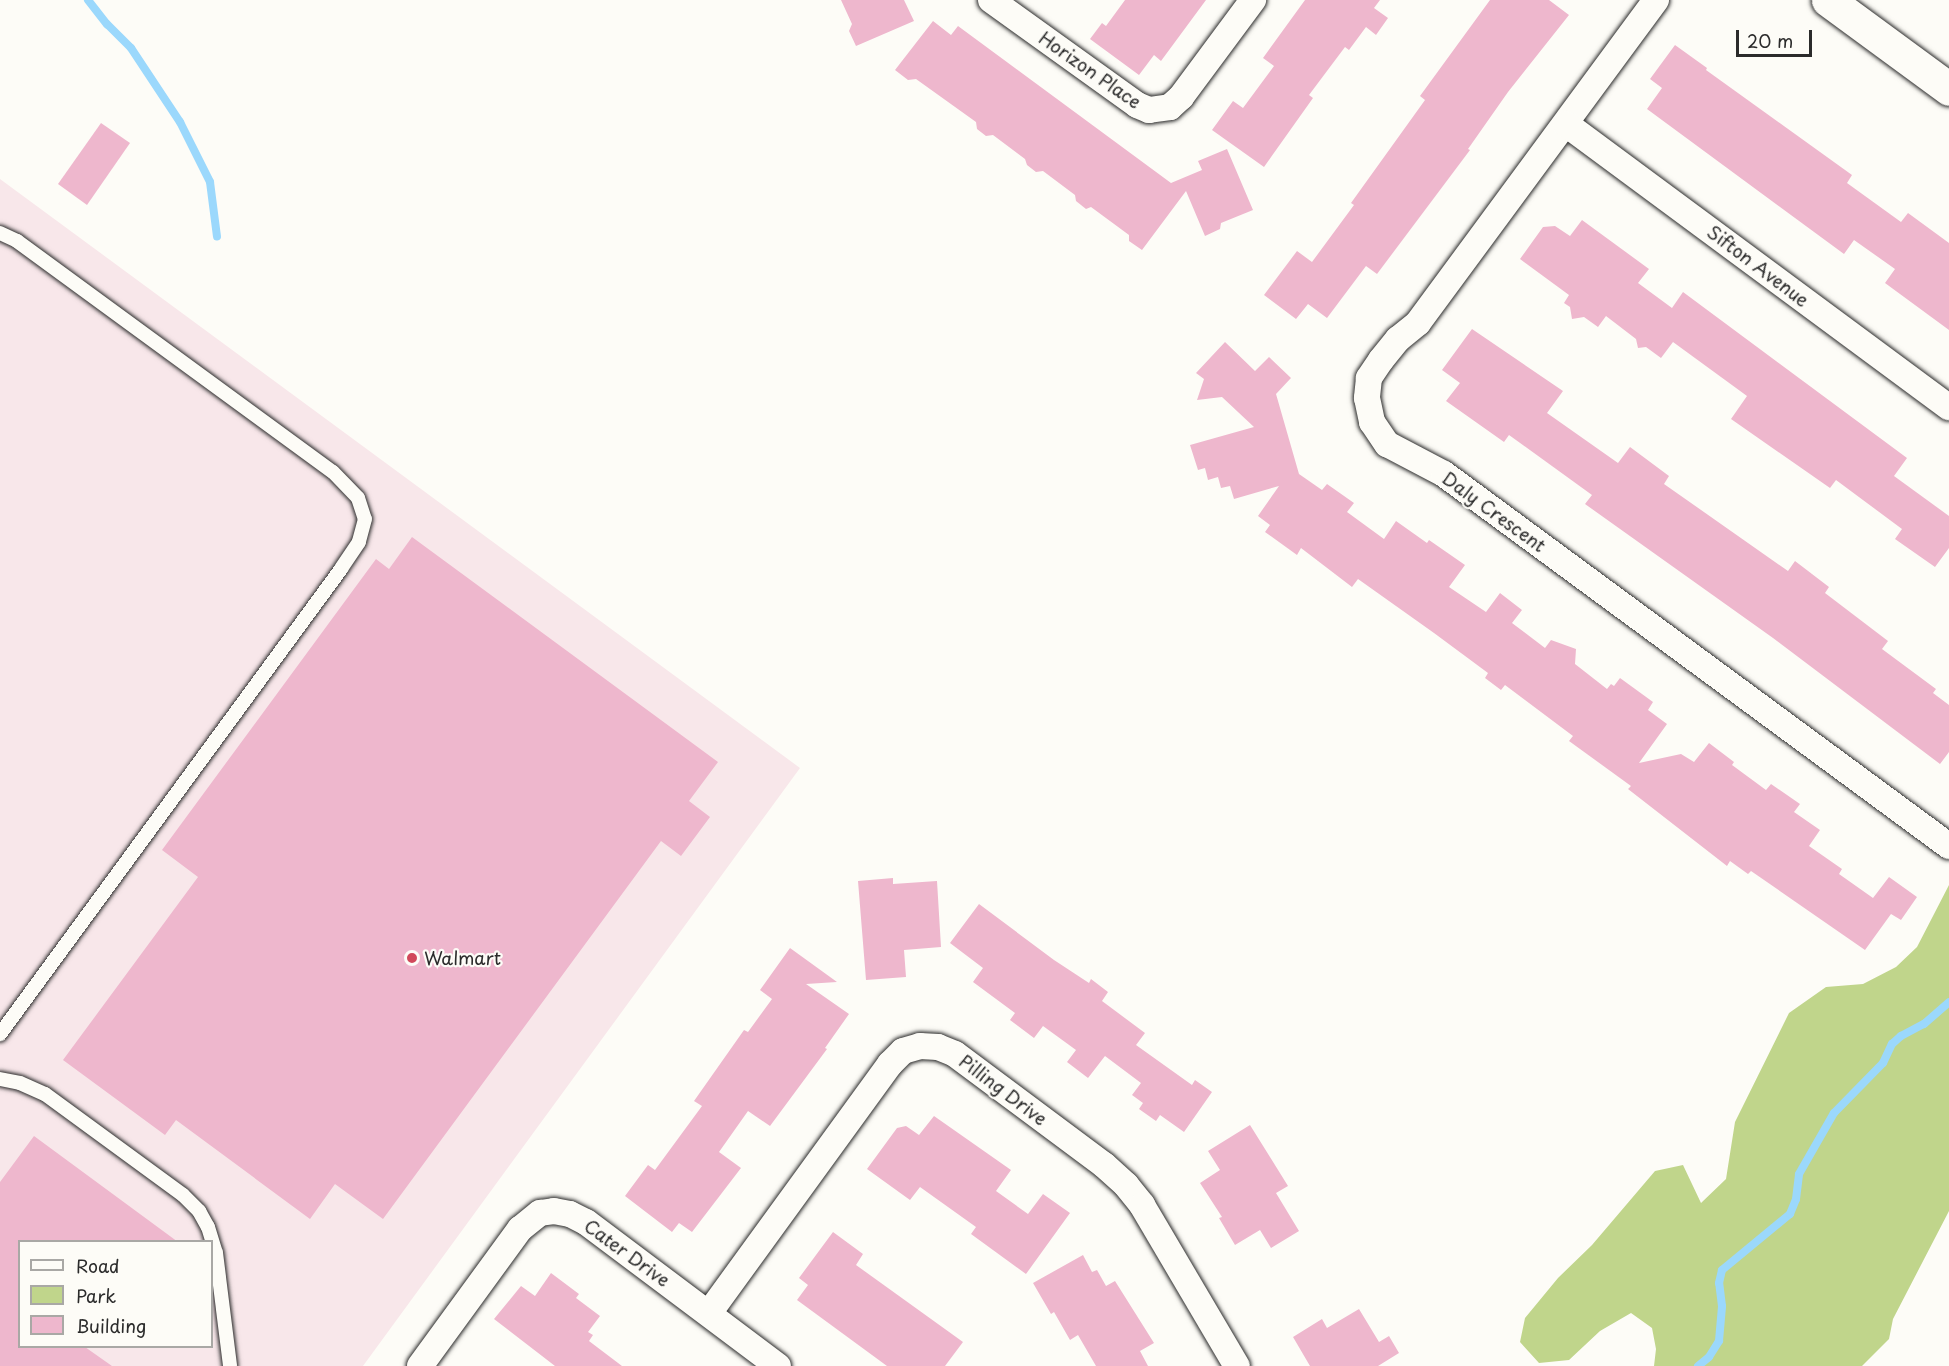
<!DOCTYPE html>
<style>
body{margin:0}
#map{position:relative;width:1949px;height:1366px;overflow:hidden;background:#fdfcf7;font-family:"Playpen Sans",sans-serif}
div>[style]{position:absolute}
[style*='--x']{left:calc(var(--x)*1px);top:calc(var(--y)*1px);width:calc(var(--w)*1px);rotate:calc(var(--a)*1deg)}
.built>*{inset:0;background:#f8e7ea}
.green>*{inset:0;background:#c0d58b}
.stream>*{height:8px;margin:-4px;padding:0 4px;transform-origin:4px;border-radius:4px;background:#9bd8fc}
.building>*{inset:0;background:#eeb7cd}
.roads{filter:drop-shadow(0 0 2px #2b2b2b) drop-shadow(0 0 2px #2b2b2b)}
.service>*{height:14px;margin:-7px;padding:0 7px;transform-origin:7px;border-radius:7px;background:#fdfcf7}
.minor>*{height:26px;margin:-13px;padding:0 13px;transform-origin:13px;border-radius:13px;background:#fdfcf7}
.tertiary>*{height:33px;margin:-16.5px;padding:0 16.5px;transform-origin:16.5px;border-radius:16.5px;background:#fdfcf7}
.dots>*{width:16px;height:16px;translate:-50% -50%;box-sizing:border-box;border:3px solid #fdfcf7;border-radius:50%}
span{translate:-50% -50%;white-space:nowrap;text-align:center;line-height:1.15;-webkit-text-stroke:4.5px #fdfcf7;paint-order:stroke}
.street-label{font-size:18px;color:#2b2b2b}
.poi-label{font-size:18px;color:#2b2b2b}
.left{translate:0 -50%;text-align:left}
.legend{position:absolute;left:18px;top:1240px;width:195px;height:108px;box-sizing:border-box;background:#fdfcf7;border:2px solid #a9a8a5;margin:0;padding:8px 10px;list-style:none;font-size:18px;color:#2b2b2b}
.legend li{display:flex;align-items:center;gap:12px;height:30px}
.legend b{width:30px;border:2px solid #a9a8a5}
.scale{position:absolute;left:1736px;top:30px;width:76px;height:27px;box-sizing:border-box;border:3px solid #2b2b2b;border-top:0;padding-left:8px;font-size:18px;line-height:21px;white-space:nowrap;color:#2b2b2b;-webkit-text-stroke:4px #fdfcf7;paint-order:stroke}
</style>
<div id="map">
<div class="built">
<div style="clip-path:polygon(evenodd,0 179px,800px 768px,363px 1366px,0 1366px,0 179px,20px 1242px,212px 1242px,212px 1346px,20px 1346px,20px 1242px)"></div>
</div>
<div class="green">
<div style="clip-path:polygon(1949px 885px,1949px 1211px,1893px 1319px,1889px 1339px,1862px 1366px,1654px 1366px,1656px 1349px,1652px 1328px,1631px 1313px,1600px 1331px,1569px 1360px,1539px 1363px,1520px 1342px,1525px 1318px,1558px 1278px,1592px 1245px,1655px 1171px,1683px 1165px,1701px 1203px,1726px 1179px,1735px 1122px,1789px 1013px,1826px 987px,1863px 984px,1896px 967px,1917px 947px)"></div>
</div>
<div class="stream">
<div style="--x:88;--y:0;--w:31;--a:52"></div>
<div style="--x:107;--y:24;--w:34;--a:45"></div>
<div style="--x:131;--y:48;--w:89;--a:56.5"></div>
<div style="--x:180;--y:122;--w:67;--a:63.4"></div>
<div style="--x:210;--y:182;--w:55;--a:82.7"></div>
<div style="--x:1698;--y:1366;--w:14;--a:-39"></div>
<div style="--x:1709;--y:1357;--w:19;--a:-58"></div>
<div style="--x:1719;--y:1341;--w:35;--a:-85"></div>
<div style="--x:1722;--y:1306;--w:23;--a:-97"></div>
<div style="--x:1719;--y:1283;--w:13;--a:-77"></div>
<div style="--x:1722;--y:1270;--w:88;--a:-39.5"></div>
<div style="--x:1790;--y:1214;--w:16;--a:-68"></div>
<div style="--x:1796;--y:1199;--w:25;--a:-83"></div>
<div style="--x:1799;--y:1174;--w:70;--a:-60.2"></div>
<div style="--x:1834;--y:1113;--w:70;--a:-45.6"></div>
<div style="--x:1883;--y:1063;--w:21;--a:-65"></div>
<div style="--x:1892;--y:1044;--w:12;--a:-42"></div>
<div style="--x:1901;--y:1036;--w:26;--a:-28"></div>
<div style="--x:1924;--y:1024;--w:33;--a:-41"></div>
</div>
<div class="building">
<div style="clip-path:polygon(841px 0,904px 0,914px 21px,856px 46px,849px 31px,852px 24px)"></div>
<div style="clip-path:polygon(1125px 0,1206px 0,1161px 61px,1154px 55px,1139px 75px,1090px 39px,1102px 23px,1106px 26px)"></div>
<div style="clip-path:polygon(1305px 0,1380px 0,1374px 8px,1388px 18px,1376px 35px,1366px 27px,1349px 50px,1345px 47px,1309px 95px,1313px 98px,1264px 167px,1212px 130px,1233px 101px,1243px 108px,1274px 66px,1263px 58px)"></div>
<div style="clip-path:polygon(1490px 0,1549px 0,1569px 15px,1508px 92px,1468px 149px,1470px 150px,1377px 274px,1366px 266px,1327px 318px,1308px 304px,1296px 319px,1264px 295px,1297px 251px,1312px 262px,1354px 205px,1351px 203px,1425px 100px,1420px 96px)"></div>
<div style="clip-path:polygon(933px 21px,951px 35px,958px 26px,1171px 183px,1202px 170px,1198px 161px,1227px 149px,1253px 210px,1221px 223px,1220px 229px,1205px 236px,1186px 191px,1142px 250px,1129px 241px,1129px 235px,1091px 207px,1086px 209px,1076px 201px,1075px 195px,1043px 171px,1036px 172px,1027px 165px,1025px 159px,993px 135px,986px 136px,977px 129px,976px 122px,916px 79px,908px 80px,895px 70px)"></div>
<div style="clip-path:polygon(1675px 45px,1707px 68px,1706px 70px,1852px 175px,1847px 183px,1901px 222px,1908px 213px,1949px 243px,1949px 330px,1885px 283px,1895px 269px,1854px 240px,1844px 254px,1647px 109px,1662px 88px,1650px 79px)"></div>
<div style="clip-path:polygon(101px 123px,130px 143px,87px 205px,58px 184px)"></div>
<div style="clip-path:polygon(1582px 220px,1649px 269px,1638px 283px,1672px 308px,1683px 292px,1907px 458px,1894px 476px,1949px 516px,1949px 548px,1935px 567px,1895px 539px,1902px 529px,1836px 480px,1830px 488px,1731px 419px,1747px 396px,1673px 342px,1661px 358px,1646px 347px,1638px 348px,1636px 339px,1606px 316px,1598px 327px,1584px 317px,1572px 319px,1570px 307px,1564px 303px,1569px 295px,1520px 259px,1543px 227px,1555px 226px,1570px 236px)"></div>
<div style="clip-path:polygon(1472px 329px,1563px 391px,1547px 413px,1618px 463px,1630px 447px,1669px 476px,1664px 484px,1788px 571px,1795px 561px,1829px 587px,1825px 593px,1888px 641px,1882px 649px,1936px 689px,1933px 693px,1949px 705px,1949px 752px,1940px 764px,1773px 638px,1585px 504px,1592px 495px,1509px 435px,1504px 442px,1446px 401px,1460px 383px,1442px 370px)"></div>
<div style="clip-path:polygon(1225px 342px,1255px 371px,1269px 357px,1291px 378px,1276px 394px,1299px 474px,1322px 490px,1327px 484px,1354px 503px,1347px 512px,1384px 539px,1396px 521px,1427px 543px,1429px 540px,1465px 565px,1449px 587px,1486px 612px,1500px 593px,1522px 610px,1512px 623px,1545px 648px,1551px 640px,1576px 649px,1575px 664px,1607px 689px,1611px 684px,1614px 686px,1620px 678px,1653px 702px,1648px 710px,1667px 724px,1639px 763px,1681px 754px,1694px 762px,1709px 743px,1734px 762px,1732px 765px,1766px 790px,1771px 784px,1800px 804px,1794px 812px,1820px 830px,1809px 846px,1842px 869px,1839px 874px,1873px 898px,1889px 877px,1917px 897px,1901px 920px,1891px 914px,1865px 950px,1751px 871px,1748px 874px,1730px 861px,1727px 866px,1628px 789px,1631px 786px,1569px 741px,1573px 736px,1505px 685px,1501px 690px,1485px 678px,1488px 673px,1434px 633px,1358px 579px,1352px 587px,1301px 548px,1297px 555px,1265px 532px,1270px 525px,1258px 516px,1279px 486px,1234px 499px,1230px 486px,1221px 488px,1218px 477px,1208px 480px,1205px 468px,1198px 470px,1190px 445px,1254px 427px,1222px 397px,1197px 400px,1204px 379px,1196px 373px)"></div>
<div style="clip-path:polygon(412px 537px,718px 762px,689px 801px,710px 817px,681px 856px,661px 841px,383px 1219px,335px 1184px,310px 1219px,176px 1120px,165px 1135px,63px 1060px,198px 877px,162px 850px,376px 559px,389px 569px)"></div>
<div style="clip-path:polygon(893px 878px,893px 884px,937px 881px,941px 947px,904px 950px,906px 977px,866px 980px,858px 881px)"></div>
<div style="clip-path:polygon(979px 904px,1054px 960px,1089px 983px,1091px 979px,1108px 992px,1102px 1001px,1145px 1033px,1136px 1045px,1192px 1085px,1195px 1080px,1212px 1092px,1184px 1132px,1160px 1115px,1156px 1121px,1139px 1109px,1143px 1103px,1132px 1095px,1141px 1083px,1105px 1056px,1088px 1078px,1067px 1062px,1076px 1050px,1043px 1026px,1034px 1038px,1010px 1020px,1015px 1013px,973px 982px,983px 968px,950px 943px)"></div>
<div style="clip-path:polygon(790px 948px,837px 982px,806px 984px,849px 1014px,825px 1048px,827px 1049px,770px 1126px,748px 1111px,719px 1152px,741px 1168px,692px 1232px,679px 1223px,672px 1232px,625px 1196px,648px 1165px,655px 1170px,702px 1106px,694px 1101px,744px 1030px,748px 1032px,772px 999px,760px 990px)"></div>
<div style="clip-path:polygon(934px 1116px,1011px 1170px,996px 1191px,1028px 1214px,1043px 1194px,1070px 1213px,1026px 1274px,971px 1234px,976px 1227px,920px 1187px,910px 1200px,867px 1169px,897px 1128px,906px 1126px,919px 1135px)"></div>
<div style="clip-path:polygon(1250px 1125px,1288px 1186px,1276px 1193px,1299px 1231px,1271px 1248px,1260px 1230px,1235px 1245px,1219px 1218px,1222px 1217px,1200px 1183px,1220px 1170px,1208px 1151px)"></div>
<div style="clip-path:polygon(34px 1136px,178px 1242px,20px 1242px,20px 1347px,85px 1347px,112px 1366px,0 1366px,0 1182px)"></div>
<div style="clip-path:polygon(833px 1232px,863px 1254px,856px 1265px,963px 1342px,945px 1366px,887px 1366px,797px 1300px,808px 1285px,799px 1278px)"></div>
<div style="clip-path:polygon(1083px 1255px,1092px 1272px,1097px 1270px,1106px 1286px,1115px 1281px,1154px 1343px,1140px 1351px,1148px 1366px,1096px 1366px,1078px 1335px,1070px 1340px,1054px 1312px,1051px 1314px,1033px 1283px)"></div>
<div style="clip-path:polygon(551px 1273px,579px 1294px,576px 1298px,600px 1316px,588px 1332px,593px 1335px,589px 1341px,622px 1366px,555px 1366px,494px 1319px,521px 1286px,535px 1296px)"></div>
<div style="clip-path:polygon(1359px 1309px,1379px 1342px,1389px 1336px,1399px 1353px,1378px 1366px,1310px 1366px,1293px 1337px,1322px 1319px,1327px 1328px)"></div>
</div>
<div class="roads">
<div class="service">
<div style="--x:0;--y:233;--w:19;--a:25"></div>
<div style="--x:17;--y:241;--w:391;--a:36.2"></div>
<div style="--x:333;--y:472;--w:36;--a:46"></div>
<div style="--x:358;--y:498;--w:22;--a:72"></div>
<div style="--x:365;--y:519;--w:24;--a:105"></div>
<div style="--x:359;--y:542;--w:32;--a:124"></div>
<div style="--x:341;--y:569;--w:577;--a:126.25"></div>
<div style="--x:0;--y:1079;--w:20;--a:11"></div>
<div style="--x:20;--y:1083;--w:27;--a:24"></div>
<div style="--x:45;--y:1094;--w:171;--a:36.2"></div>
<div style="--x:183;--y:1195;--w:23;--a:45"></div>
<div style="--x:199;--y:1211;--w:18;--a:61"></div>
<div style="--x:208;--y:1227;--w:27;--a:73"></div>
<div style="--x:216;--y:1253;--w:114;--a:82.9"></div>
</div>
<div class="minor">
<div style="--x:991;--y:0;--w:180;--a:35.7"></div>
<div style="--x:1137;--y:105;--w:13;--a:23"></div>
<div style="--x:1149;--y:110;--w:21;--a:-8"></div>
<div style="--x:1170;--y:107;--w:15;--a:-42"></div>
<div style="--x:1181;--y:97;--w:121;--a:-53.4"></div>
<div style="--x:1656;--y:0;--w:401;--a:126.4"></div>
<div style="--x:1418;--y:323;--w:26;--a:141"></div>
<div style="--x:1398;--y:339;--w:27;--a:129"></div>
<div style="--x:1381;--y:360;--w:22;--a:124"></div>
<div style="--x:1369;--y:378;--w:20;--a:96"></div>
<div style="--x:1367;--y:398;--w:25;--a:78"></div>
<div style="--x:1372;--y:422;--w:27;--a:56"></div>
<div style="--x:1387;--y:444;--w:64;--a:27.8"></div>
<div style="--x:1444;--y:474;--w:627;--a:36.38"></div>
<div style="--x:1566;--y:124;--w:476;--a:36.5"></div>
<div style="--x:709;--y:1313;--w:308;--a:-54"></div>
<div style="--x:890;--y:1064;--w:18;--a:-45"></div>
<div style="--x:903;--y:1051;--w:18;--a:-16"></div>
<div style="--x:920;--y:1046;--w:18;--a:3"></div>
<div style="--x:938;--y:1047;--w:18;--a:22"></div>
<div style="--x:955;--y:1054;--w:186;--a:36.7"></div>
<div style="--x:1104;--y:1165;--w:30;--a:42"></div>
<div style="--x:1126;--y:1185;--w:26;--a:51"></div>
<div style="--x:1142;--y:1205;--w:187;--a:59.5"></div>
<div style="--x:420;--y:1366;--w:170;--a:-53.9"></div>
<div style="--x:520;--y:1229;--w:26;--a:-39"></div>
<div style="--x:540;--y:1213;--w:14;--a:-8"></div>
<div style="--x:554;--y:1211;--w:16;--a:11"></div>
<div style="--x:570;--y:1214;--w:18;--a:27"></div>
<div style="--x:586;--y:1222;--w:240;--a:36.9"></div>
</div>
<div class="tertiary">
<div style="--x:1828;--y:0;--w:150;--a:36.3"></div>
</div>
</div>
<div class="dots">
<div style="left:412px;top:958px;background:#d1495b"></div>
</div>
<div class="street-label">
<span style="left:1090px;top:70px;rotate:35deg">Horizon Place</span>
<span style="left:1758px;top:266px;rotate:37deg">Sifton Avenue</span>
<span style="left:1494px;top:512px;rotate:36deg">Daly Crescent</span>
<span style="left:1003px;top:1090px;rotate:37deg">Pilling Drive</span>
<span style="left:627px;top:1253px;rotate:36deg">Cater Drive</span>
</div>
<div class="poi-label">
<span class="left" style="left:424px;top:958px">Walmart</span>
</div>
<ul class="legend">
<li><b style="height:8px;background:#fdfcf7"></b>Road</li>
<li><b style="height:16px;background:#c0d58b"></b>Park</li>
<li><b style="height:16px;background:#eeb7cd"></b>Building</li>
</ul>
<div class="scale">20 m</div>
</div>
